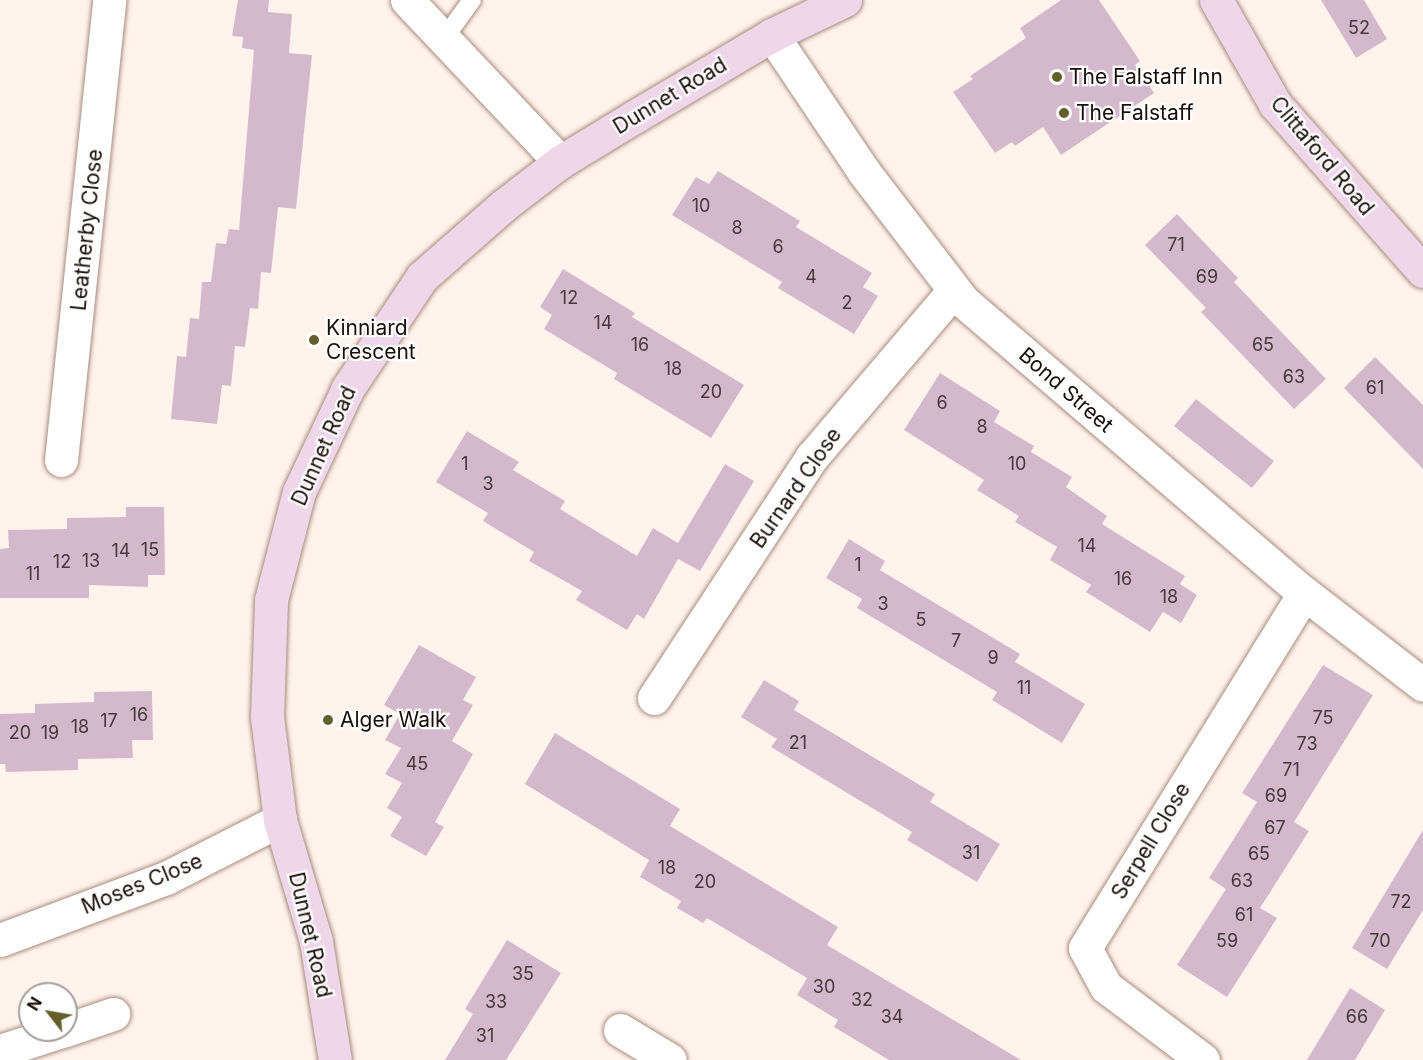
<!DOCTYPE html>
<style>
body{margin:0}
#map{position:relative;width:1423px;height:1060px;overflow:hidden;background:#fff3ec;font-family:Inter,sans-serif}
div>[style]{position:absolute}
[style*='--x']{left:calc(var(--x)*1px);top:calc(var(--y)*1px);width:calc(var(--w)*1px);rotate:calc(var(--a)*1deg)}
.building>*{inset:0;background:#d4b9cd}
.roads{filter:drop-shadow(0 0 2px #a88d7e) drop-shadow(0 0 2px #a88d7e)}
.lane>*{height:18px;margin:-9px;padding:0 9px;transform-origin:9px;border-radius:9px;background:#fff}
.street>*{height:33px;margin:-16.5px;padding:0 16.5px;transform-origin:16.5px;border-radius:16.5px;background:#fff}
.secondary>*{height:33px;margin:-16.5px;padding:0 16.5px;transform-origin:16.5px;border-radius:16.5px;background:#efd6e9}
.dots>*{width:16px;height:16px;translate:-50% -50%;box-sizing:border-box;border:3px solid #fff;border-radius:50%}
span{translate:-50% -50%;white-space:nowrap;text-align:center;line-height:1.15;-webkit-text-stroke:4.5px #fff;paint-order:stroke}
.number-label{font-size:18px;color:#47393a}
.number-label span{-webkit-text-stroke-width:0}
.poi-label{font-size:21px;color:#180e09}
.left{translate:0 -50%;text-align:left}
.street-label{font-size:21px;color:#180e09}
.north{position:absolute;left:18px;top:982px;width:60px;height:60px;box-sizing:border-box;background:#fff;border:2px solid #a39f9d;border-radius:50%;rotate:301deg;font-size:16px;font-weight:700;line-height:24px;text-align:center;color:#180e09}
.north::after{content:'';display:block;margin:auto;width:21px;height:27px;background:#64602c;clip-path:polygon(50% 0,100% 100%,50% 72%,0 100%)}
</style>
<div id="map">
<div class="building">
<div style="clip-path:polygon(238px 0,269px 0,268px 12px,292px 14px,289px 53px,312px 55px,296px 209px,278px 207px,271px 273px,261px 272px,258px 309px,250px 308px,245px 347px,235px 346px,231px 386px,222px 385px,217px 424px,171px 419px,177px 356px,186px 357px,190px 318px,199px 319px,202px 282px,211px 282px,216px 243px,226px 244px,229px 229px,239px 230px,254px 50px,242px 48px,243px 37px,232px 36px)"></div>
<div style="clip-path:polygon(1061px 0,1099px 0,1140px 61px,1135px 65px,1154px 93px,1061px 155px,1043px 127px,1015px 146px,1012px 142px,995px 153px,953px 92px,973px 79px,970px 76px,1026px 38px,1020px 28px)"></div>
<div style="clip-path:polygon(1321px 0,1364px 0,1387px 39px,1356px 58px)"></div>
<div style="clip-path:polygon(718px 171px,800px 221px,796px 227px,872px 273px,863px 287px,878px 296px,854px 334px,778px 288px,782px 282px,672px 215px,696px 177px,709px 184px)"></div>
<div style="clip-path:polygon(1177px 214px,1238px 278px,1234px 282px,1326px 379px,1294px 409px,1201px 312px,1206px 308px,1145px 245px)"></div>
<div style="clip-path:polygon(563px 269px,635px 313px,632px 317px,744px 385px,711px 438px,614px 379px,617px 373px,544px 329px,552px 315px,540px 307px)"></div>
<div style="clip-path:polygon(1375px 357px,1423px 405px,1423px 469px,1344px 388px)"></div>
<div style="clip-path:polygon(940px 373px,1000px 411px,994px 422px,1034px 446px,1031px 452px,1072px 477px,1066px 487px,1107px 516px,1102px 524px,1185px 576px,1180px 584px,1197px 595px,1181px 623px,1163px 612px,1150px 632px,1086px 592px,1091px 585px,1050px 560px,1057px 547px,1015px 522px,1019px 516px,977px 490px,984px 480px,904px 430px)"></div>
<div style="clip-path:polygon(1196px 399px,1274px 461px,1252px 488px,1174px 426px)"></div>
<div style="clip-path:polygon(467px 431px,519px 462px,513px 470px,565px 501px,560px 509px,637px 556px,653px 528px,678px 543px,725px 464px,754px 481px,700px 571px,678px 559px,644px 619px,637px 614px,627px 630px,576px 600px,582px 591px,529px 561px,534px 552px,483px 521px,488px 513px,436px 482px)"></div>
<div style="clip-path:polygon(126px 507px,164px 507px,165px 575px,148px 575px,148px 587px,89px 585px,89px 598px,0 598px,0 549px,9px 548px,8px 530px,67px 529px,67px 518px,126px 517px)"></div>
<div style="clip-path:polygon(849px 539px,885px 561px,880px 570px,1020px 654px,1015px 662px,1085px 704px,1062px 743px,992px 700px,997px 692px,857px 608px,862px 599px,826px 578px)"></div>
<div style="clip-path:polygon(419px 645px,476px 677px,463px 700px,473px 705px,452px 741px,473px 754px,435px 822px,444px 827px,426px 856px,390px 836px,402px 817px,387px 808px,402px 783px,385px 774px,401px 748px,385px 740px,400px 714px,384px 705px)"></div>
<div style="clip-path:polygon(1323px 665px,1373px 695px,1294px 822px,1309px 831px,1260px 908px,1277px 918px,1227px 997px,1177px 965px,1226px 889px,1209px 878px,1257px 802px,1242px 793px)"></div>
<div style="clip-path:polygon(764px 680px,799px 701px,794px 710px,935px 794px,930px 802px,1000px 844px,977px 882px,907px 840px,912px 832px,771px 747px,777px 739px,741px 717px)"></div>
<div style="clip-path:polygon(152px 691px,153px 740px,132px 740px,133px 758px,78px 759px,78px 770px,6px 772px,5px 764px,0 764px,0 714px,35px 713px,35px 704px,94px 702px,94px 692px)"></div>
<div style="clip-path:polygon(555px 733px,680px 809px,670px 826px,838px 927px,827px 945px,1021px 1060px,889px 1060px,834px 1027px,838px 1020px,797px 995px,807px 978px,707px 918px,703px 923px,677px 908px,681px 901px,640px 877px,649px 860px,525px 784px)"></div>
<div style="clip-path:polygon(1423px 830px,1423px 910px,1387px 969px,1352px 948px)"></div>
<div style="clip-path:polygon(507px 940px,561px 973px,506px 1060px,445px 1060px,473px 1014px,465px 1009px)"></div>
<div style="clip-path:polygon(1350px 988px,1385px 1010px,1355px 1060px,1307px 1060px)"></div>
</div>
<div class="roads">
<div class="lane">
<div style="--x:443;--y:40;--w:49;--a:-54.1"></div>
</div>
<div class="street">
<div style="--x:407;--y:0;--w:223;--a:46.6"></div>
<div style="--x:772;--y:35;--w:165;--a:56.1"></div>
<div style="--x:864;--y:172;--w:163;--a:52.5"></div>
<div style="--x:963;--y:301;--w:449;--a:40.6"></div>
<div style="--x:1304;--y:593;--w:150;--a:37.7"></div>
<div style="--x:61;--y:460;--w:462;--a:-84"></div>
<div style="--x:654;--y:698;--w:288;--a:-56.8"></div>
<div style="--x:812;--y:457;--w:219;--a:-49.6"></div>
<div style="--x:0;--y:940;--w:177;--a:-20.5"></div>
<div style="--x:166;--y:878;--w:128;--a:-27"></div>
<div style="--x:66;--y:1030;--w:50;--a:-18.8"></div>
<div style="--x:620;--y:1030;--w:58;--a:31"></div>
<div style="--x:0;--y:1051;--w:68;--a:-17.9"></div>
<div style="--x:1203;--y:1060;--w:121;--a:-143"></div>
<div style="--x:1106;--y:987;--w:44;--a:-118.3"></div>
<div style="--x:1085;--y:948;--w:417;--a:-58.3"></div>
</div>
<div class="secondary">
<div style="--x:1216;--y:0;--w:120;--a:60.4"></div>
<div style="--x:1275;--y:104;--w:223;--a:48.5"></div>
<div style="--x:335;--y:1060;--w:121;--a:-99.1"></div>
<div style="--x:316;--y:941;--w:126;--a:-106.6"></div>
<div style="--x:280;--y:820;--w:104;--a:-97.2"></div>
<div style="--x:267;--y:717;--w:117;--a:-88"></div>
<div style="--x:271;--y:600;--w:112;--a:-75.5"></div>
<div style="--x:299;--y:492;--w:115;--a:-64.8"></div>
<div style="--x:348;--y:388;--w:133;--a:-56.3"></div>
<div style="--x:422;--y:277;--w:109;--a:-41.3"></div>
<div style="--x:504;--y:205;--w:71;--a:-37.5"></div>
<div style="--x:560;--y:162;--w:87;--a:-31.3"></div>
<div style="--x:634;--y:117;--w:161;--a:-30.7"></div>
<div style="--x:772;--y:35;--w:81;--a:-25.6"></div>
</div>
</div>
<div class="dots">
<div style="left:1057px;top:77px;background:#64602c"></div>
<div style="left:1064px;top:113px;background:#64602c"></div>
<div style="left:314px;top:340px;background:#64602c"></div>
<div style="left:328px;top:720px;background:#64602c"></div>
</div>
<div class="number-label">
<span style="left:1359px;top:28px">52</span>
<span style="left:701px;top:206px">10</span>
<span style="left:737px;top:228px">8</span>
<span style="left:1176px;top:245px">71</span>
<span style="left:778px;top:247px">6</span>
<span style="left:811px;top:277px">4</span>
<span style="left:1207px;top:277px">69</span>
<span style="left:569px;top:298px">12</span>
<span style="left:847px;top:303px">2</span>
<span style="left:603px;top:323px">14</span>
<span style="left:640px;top:345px">16</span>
<span style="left:1263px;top:345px">65</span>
<span style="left:673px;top:369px">18</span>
<span style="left:1294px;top:377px">63</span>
<span style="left:1375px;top:388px">61</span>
<span style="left:711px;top:392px">20</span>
<span style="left:942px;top:403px">6</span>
<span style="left:982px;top:427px">8</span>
<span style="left:465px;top:464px">1</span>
<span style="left:1017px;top:464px">10</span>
<span style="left:488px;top:484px">3</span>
<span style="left:1087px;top:546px">14</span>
<span style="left:150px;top:550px">15</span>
<span style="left:121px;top:551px">14</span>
<span style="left:91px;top:561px">13</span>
<span style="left:62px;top:562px">12</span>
<span style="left:858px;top:565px">1</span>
<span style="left:33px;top:574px">11</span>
<span style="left:1123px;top:579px">16</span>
<span style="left:1169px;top:597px">18</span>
<span style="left:883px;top:604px">3</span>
<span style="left:921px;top:620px">5</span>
<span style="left:956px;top:641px">7</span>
<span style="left:993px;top:658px">9</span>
<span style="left:1024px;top:688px">11</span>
<span style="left:139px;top:715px">16</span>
<span style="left:1323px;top:718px">75</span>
<span style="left:109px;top:721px">17</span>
<span style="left:80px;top:727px">18</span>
<span style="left:20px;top:733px">20</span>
<span style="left:50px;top:733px">19</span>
<span style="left:798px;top:743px">21</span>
<span style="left:1307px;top:744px">73</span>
<span style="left:417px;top:764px">45</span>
<span style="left:1291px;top:770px">71</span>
<span style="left:1276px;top:796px">69</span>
<span style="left:1275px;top:828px">67</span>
<span style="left:971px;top:853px">31</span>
<span style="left:1259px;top:854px">65</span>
<span style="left:667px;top:868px">18</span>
<span style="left:1242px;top:881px">63</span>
<span style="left:705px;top:882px">20</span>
<span style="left:1401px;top:902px">72</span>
<span style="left:1244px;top:915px">61</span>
<span style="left:1227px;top:941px">59</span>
<span style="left:1380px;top:941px">70</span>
<span style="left:523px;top:974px">35</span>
<span style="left:824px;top:987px">30</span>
<span style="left:862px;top:1000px">32</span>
<span style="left:496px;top:1002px">33</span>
<span style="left:892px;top:1017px">34</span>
<span style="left:1357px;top:1017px">66</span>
<span style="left:485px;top:1036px">31</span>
</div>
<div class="poi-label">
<span class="left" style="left:1069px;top:77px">The Falstaff Inn</span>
<span class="left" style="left:1076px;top:113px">The Falstaff</span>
<span class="left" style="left:326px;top:340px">Kinniard<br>Crescent</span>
<span class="left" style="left:340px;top:720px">Alger Walk</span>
</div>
<div class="street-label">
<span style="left:670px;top:96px;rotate:-31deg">Dunnet Road</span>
<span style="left:1322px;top:156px;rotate:50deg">Clittaford Road</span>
<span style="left:87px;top:230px;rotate:-84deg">Leatherby Close</span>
<span style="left:1066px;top:390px;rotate:41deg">Bond Street</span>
<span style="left:324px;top:446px;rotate:-66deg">Dunnet Road</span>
<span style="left:796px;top:488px;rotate:-55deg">Burnard Close</span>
<span style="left:1151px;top:841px;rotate:-59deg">Serpell Close</span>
<span style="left:142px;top:884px;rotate:-22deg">Moses Close</span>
<span style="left:310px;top:935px;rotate:77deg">Dunnet Road</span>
</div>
<div class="north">N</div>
</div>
